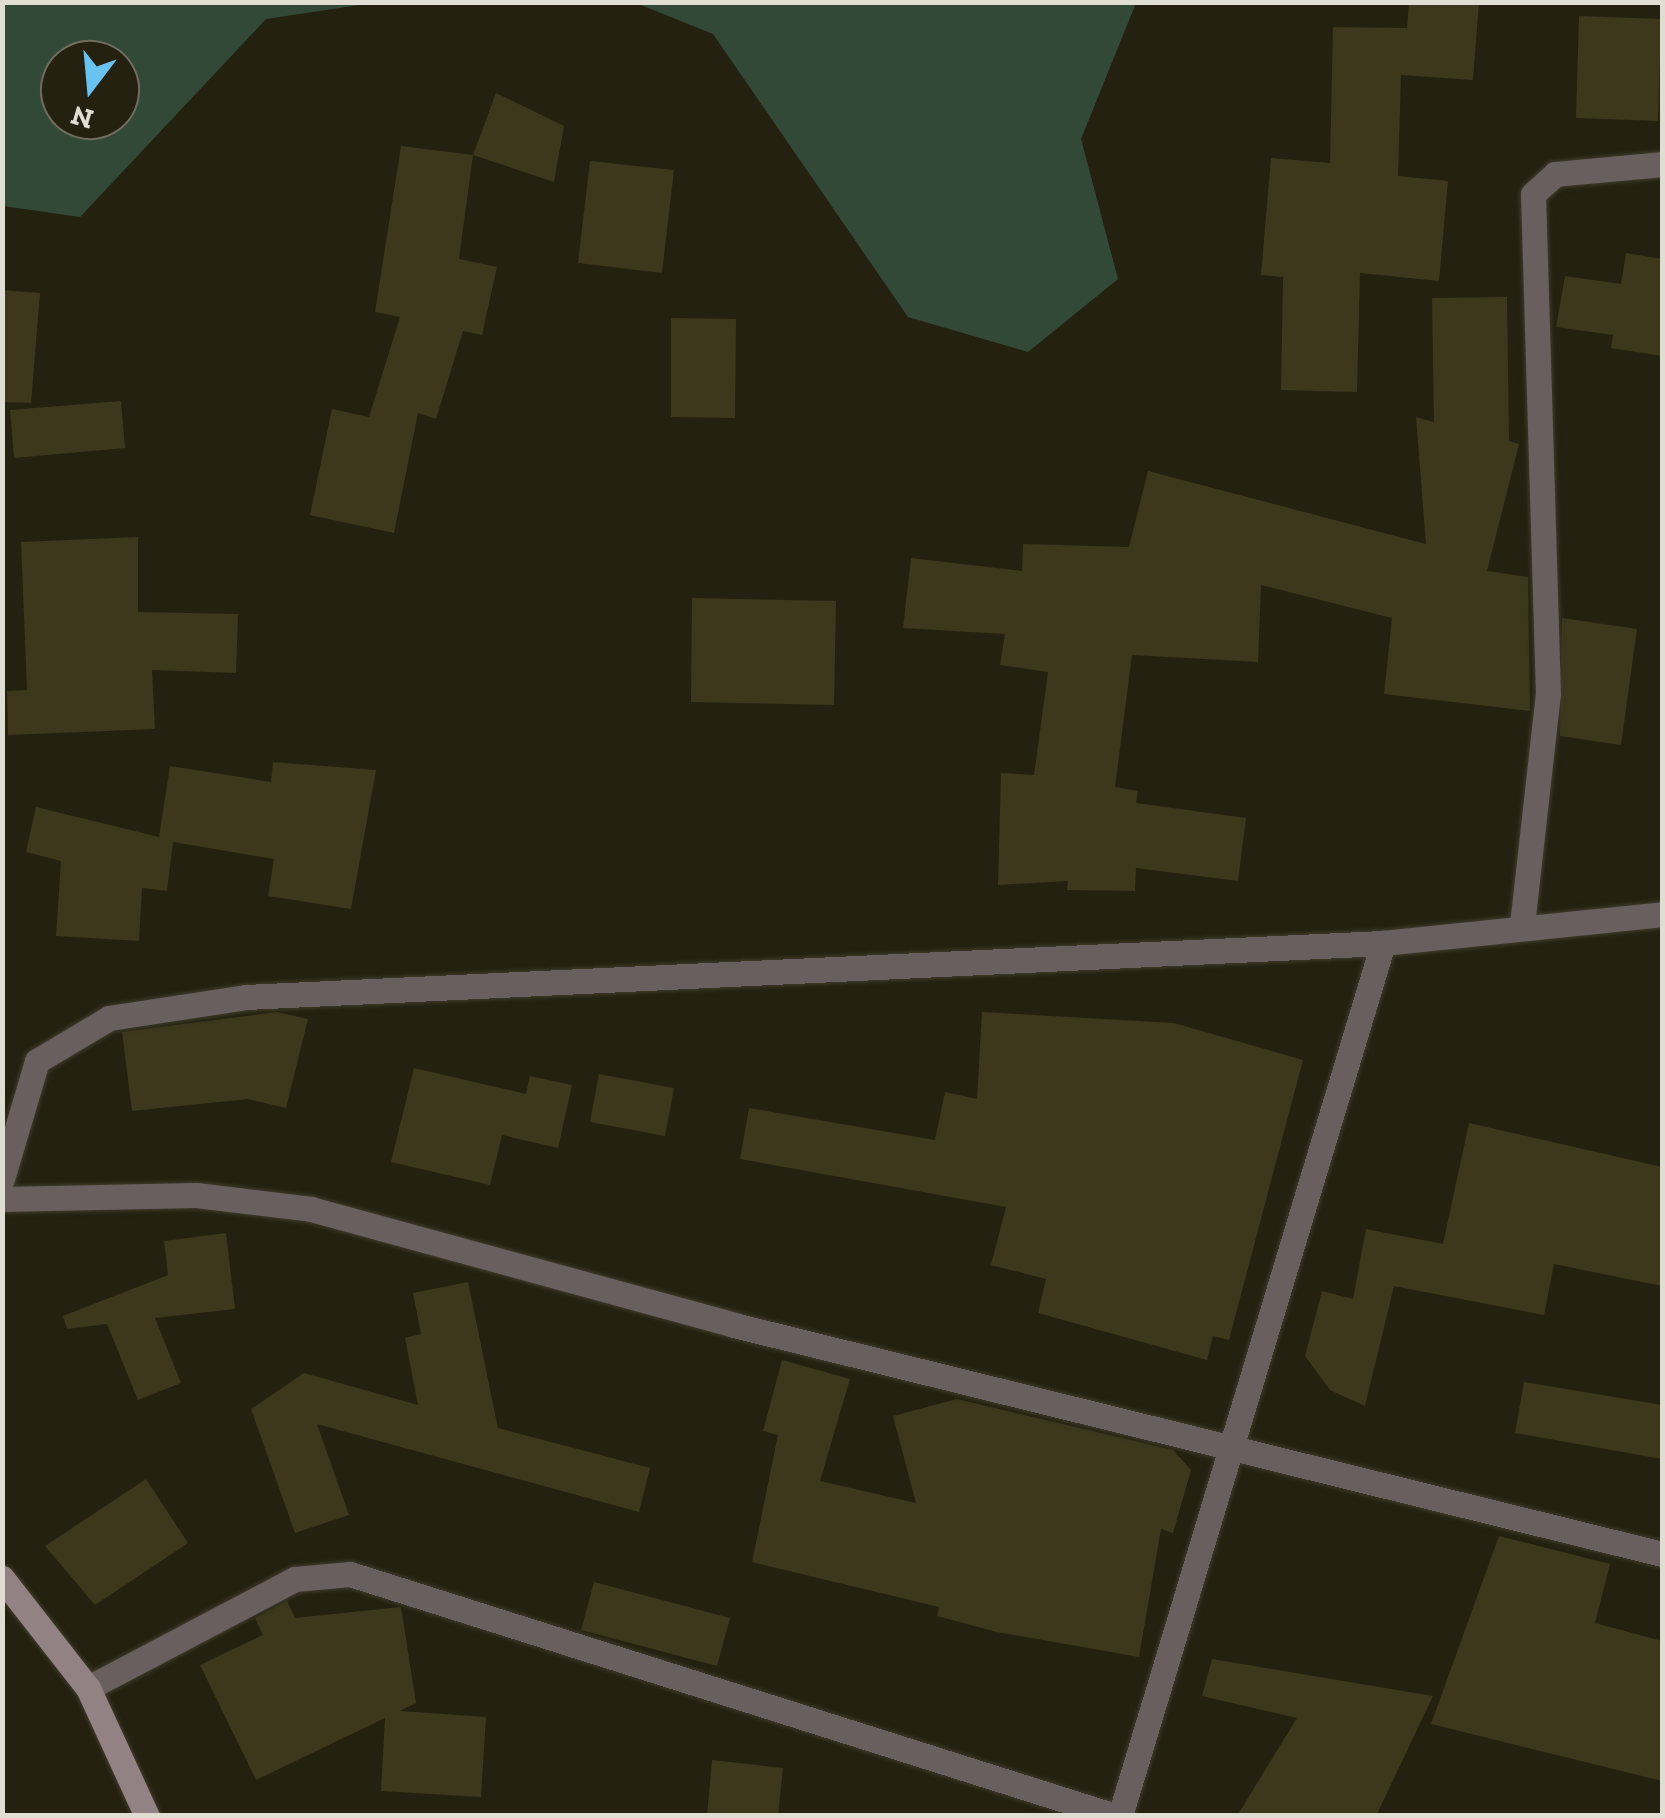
<!DOCTYPE html>
<style>
body{margin:0}
#map{position:relative;width:1665px;height:1818px;overflow:hidden;background:#252110;font-family:"Zilla Slab",serif}
div>[style]{position:absolute}
[style*='--x']{left:calc(var(--x)*1px);top:calc(var(--y)*1px);width:calc(var(--w)*1px);rotate:calc(var(--a)*1deg)}
.green>*{inset:0;background:#324937}
.building>*{inset:0;background:#3d371c}
.roads{filter:drop-shadow(0 0 2px #3f3b2b) drop-shadow(0 0 2px #3f3b2b)}
.street>*{height:25px;margin:-12.5px;padding:0 12.5px;transform-origin:12.5px;border-radius:12.5px;background:#6a5f5f}
.secondary>*{height:25px;margin:-12.5px;padding:0 12.5px;transform-origin:12.5px;border-radius:12.5px;background:#938283}
span{translate:-50% -50%;white-space:nowrap;text-align:center;line-height:1.15;-webkit-text-stroke:8px #252110;paint-order:stroke}
.frame{position:absolute;inset:0;border:5px solid #e0ded2;pointer-events:none}
.north{position:absolute;left:40px;top:40px;width:100px;height:100px;box-sizing:border-box;background:#252110;border:2px solid #706d5e;border-radius:50%;rotate:196deg;font-size:28px;font-weight:700;line-height:40px;text-align:center;color:#e0ded2}
.north::after{content:'';display:block;margin:auto;width:35px;height:45px;background:#69c3f1;clip-path:polygon(50% 0,100% 100%,50% 72%,0 100%)}
</style>
<div id="map">
<div class="green">
<div style="clip-path:polygon(evenodd,3px 2px,373px 2px,373px 3px,266px 19px,80px 217px,3px 206px,3px 2px,60px 60px,120px 60px,120px 120px,60px 120px,60px 60px)"></div>
<div style="clip-path:polygon(636px 3px,1136px 3px,1081px 139px,1118px 279px,1028px 352px,908px 317px,713px 34px)"></div>
</div>
<div class="building">
<div style="clip-path:polygon(1409px 2px,1479px 2px,1473px 80px,1401px 75px,1398px 176px,1448px 181px,1439px 281px,1360px 273px,1357px 392px,1281px 390px,1283px 277px,1261px 275px,1271px 158px,1330px 163px,1333px 27px,1407px 28px)"></div>
<div style="clip-path:polygon(1579px 16px,1661px 19px,1658px 121px,1576px 118px)"></div>
<div style="clip-path:polygon(496px 93px,564px 126px,554px 182px,473px 155px)"></div>
<div style="clip-path:polygon(401px 146px,473px 155px,459px 259px,497px 267px,482px 335px,463px 331px,436px 419px,418px 413px,394px 533px,310px 515px,332px 409px,369px 417px,400px 317px,375px 312px)"></div>
<div style="clip-path:polygon(590px 161px,674px 170px,662px 273px,578px 263px)"></div>
<div style="clip-path:polygon(1626px 253px,1662px 259px,1662px 356px,1611px 348px,1613px 335px,1556px 327px,1565px 276px,1621px 284px)"></div>
<div style="clip-path:polygon(2px 290px,40px 293px,31px 403px,2px 402px)"></div>
<div style="clip-path:polygon(1507px 297px,1509px 441px,1519px 444px,1487px 571px,1528px 577px,1530px 711px,1384px 694px,1392px 618px,1261px 585px,1258px 662px,1132px 655px,1115px 787px,1138px 791px,1136px 803px,1246px 818px,1238px 881px,1136px 868px,1135px 891px,1067px 890px,1068px 881px,998px 885px,1001px 773px,1034px 775px,1048px 672px,1000px 665px,1005px 634px,903px 628px,911px 558px,1022px 571px,1023px 544px,1129px 547px,1148px 471px,1426px 544px,1416px 417px,1434px 422px,1432px 298px)"></div>
<div style="clip-path:polygon(671px 318px,736px 319px,735px 418px,671px 417px)"></div>
<div style="clip-path:polygon(121px 401px,125px 448px,14px 458px,10px 410px)"></div>
<div style="clip-path:polygon(138px 537px,138px 612px,238px 614px,236px 673px,152px 670px,155px 729px,8px 735px,7px 691px,27px 690px,21px 542px)"></div>
<div style="clip-path:polygon(692px 598px,836px 601px,834px 705px,691px 702px)"></div>
<div style="clip-path:polygon(1562px 618px,1637px 629px,1621px 745px,1560px 736px)"></div>
<div style="clip-path:polygon(273px 762px,376px 770px,351px 909px,268px 896px,274px 859px,173px 842px,167px 891px,142px 888px,139px 941px,56px 936px,61px 861px,26px 852px,36px 807px,159px 837px,170px 766px,271px 782px)"></div>
<div style="clip-path:polygon(277px 1012px,308px 1019px,286px 1108px,248px 1099px,132px 1111px,122px 1032px)"></div>
<div style="clip-path:polygon(982px 1012px,1174px 1023px,1303px 1060px,1229px 1340px,1213px 1336px,1207px 1360px,1038px 1313px,1046px 1279px,991px 1265px,1006px 1207px,740px 1159px,749px 1108px,935px 1140px,945px 1092px,977px 1099px)"></div>
<div style="clip-path:polygon(414px 1068px,526px 1094px,530px 1076px,572px 1085px,558px 1148px,502px 1135px,490px 1185px,391px 1162px)"></div>
<div style="clip-path:polygon(599px 1074px,674px 1088px,665px 1136px,590px 1122px)"></div>
<div style="clip-path:polygon(1469px 1123px,1662px 1167px,1662px 1286px,1554px 1264px,1544px 1315px,1394px 1286px,1365px 1406px,1330px 1390px,1305px 1356px,1322px 1291px,1353px 1299px,1366px 1229px,1443px 1244px)"></div>
<div style="clip-path:polygon(226px 1233px,235px 1309px,155px 1318px,181px 1383px,138px 1400px,107px 1324px,67px 1329px,63px 1316px,168px 1275px,164px 1241px)"></div>
<div style="clip-path:polygon(468px 1282px,498px 1428px,650px 1468px,639px 1512px,317px 1424px,349px 1515px,295px 1533px,251px 1409px,304px 1373px,418px 1405px,405px 1338px,421px 1334px,413px 1293px)"></div>
<div style="clip-path:polygon(782px 1360px,850px 1379px,820px 1481px,916px 1503px,893px 1416px,957px 1399px,1173px 1450px,1191px 1470px,1173px 1533px,1161px 1529px,1139px 1657px,997px 1632px,937px 1616px,939px 1607px,752px 1562px,778px 1435px,763px 1431px)"></div>
<div style="clip-path:polygon(1524px 1382px,1662px 1405px,1662px 1459px,1515px 1433px)"></div>
<div style="clip-path:polygon(146px 1479px,188px 1543px,95px 1605px,45px 1546px)"></div>
<div style="clip-path:polygon(1499px 1536px,1610px 1564px,1595px 1623px,1662px 1641px,1662px 1781px,1431px 1724px)"></div>
<div style="clip-path:polygon(594px 1582px,730px 1618px,717px 1666px,581px 1630px)"></div>
<div style="clip-path:polygon(287px 1601px,295px 1618px,401px 1607px,416px 1703px,400px 1711px,486px 1717px,481px 1797px,381px 1791px,385px 1718px,256px 1780px,200px 1665px,263px 1635px,255px 1618px)"></div>
<div style="clip-path:polygon(1212px 1659px,1433px 1696px,1376px 1816px,1237px 1816px,1297px 1718px,1202px 1696px)"></div>
<div style="clip-path:polygon(712px 1760px,783px 1768px,778px 1816px,707px 1816px)"></div>
</div>
<div class="roads">
<div class="street">
<div style="--x:1522;--y:925;--w:232;--a:-83.6"></div>
<div style="--x:1548;--y:694;--w:500;--a:-91.72"></div>
<div style="--x:1533;--y:194;--w:30;--a:-42"></div>
<div style="--x:1555;--y:174;--w:107;--a:-5.3"></div>
<div style="--x:2;--y:1179;--w:123;--a:-73.5"></div>
<div style="--x:37;--y:1061;--w:84;--a:-30.8"></div>
<div style="--x:109;--y:1018;--w:139;--a:-8.7"></div>
<div style="--x:246;--y:997;--w:1138;--a:-2.72"></div>
<div style="--x:1383;--y:943;--w:281;--a:-5.9"></div>
<div style="--x:2;--y:1199;--w:194;--a:-1.2"></div>
<div style="--x:196;--y:1195;--w:116;--a:6.9"></div>
<div style="--x:311;--y:1209;--w:439;--a:15.3"></div>
<div style="--x:734;--y:1325;--w:956;--a:13.86"></div>
<div style="--x:88;--y:1688;--w:234;--a:-27.8"></div>
<div style="--x:295;--y:1579;--w:55;--a:-5.2"></div>
<div style="--x:350;--y:1574;--w:802;--a:17.55"></div>
<div style="--x:1120;--y:1816;--w:912;--a:-73.23"></div>
</div>
<div class="secondary">
<div style="--x:2;--y:1578;--w:140;--a:52"></div>
<div style="--x:88;--y:1688;--w:141;--a:65.3"></div>
</div>
</div>
<div class="frame"></div>
<div class="north">N</div>
</div>
